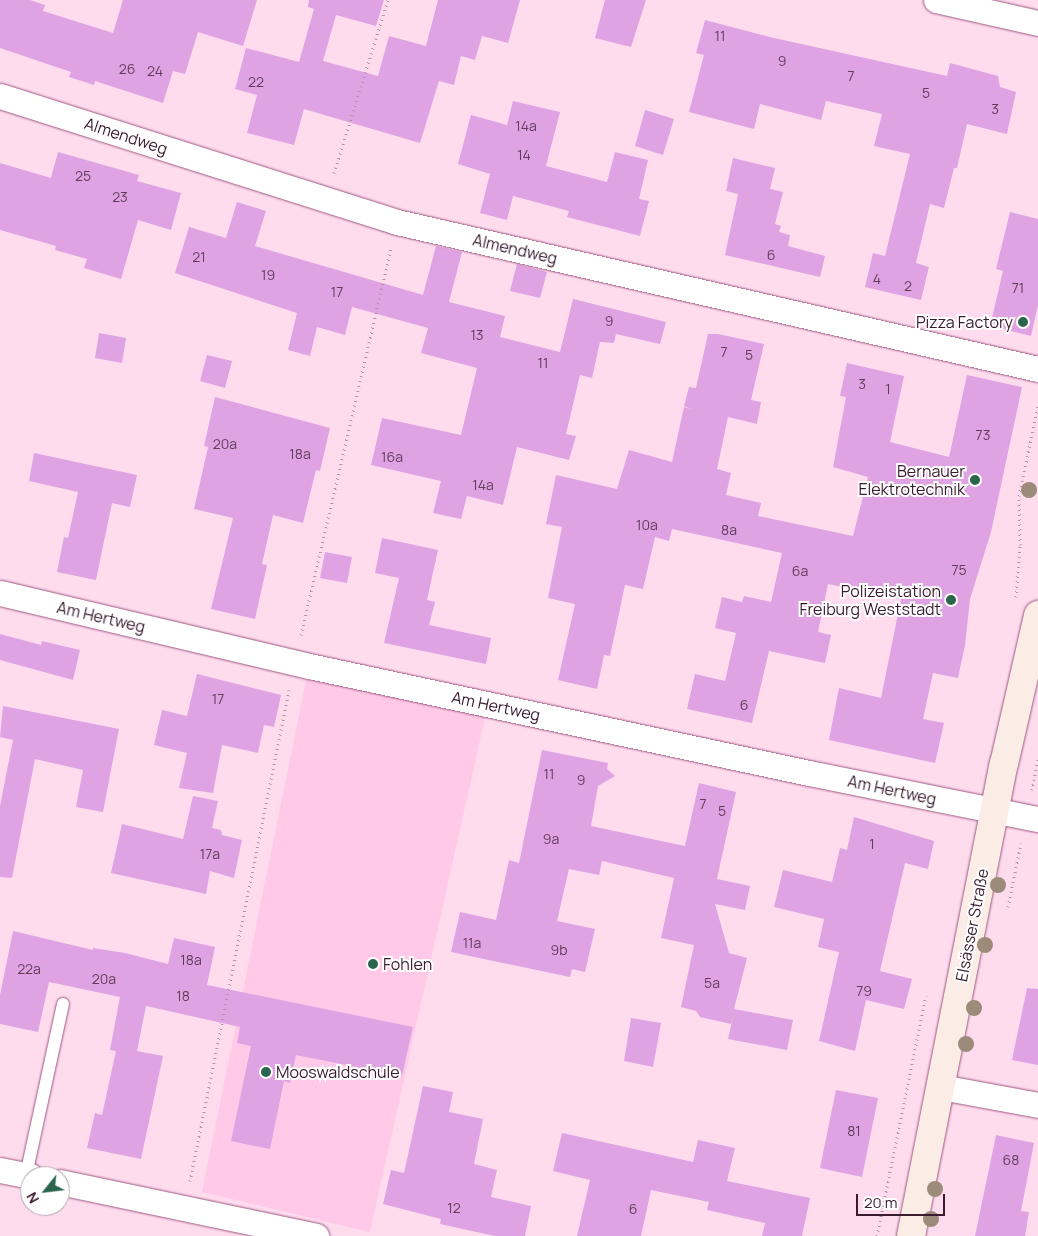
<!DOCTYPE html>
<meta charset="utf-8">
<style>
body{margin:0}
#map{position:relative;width:1038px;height:1236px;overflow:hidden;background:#fedcee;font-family:Manrope,sans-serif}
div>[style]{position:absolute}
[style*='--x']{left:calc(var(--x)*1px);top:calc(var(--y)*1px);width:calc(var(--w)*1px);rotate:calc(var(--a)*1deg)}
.built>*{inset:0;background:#ffc9e7}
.building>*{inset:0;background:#dfa3e3}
.path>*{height:3px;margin-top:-1.5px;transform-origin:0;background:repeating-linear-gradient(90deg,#b594a6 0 1px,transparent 0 5px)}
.roads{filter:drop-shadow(0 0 1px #9e5681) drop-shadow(0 0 1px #9e5681)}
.service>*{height:12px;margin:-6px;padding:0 6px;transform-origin:6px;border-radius:6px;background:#fff}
.minor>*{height:25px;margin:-12.5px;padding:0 12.5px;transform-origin:12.5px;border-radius:12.5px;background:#fff}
.secondary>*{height:28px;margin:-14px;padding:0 14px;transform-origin:14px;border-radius:14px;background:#fbece5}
.trees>*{width:16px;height:16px;margin:-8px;border-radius:50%;background:#9c8b7a}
.dots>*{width:14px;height:14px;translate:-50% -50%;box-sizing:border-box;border:2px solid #fff;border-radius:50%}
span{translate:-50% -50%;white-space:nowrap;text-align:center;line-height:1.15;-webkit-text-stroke:4px #fff;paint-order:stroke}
.number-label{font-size:14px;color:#623d5a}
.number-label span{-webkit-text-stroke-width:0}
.street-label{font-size:16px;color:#391b2d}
.poi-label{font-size:16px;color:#391b2d}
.right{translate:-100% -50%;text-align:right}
.left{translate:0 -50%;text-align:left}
.north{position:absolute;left:20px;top:1166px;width:50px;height:50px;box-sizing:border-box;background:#fff;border:1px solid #b0a4ab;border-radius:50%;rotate:241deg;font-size:14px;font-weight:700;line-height:20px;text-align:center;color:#391b2d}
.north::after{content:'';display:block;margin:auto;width:18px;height:22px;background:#2c654e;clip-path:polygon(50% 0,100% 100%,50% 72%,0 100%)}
.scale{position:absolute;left:856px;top:1194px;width:89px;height:22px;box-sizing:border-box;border:2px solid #391b2d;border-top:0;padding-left:6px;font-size:15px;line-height:18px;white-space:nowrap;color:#391b2d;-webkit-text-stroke:4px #fff;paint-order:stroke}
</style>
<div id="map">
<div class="built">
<div style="clip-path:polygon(309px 666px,488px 704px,370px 1232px,202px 1192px)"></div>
</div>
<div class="building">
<div style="clip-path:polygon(0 0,30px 0,45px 5px,43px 11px,113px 33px,123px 0,257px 0,243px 46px,198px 32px,185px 74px,173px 71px,163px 103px,95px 81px,94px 85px,69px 77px,71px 72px,0 48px)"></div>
<div style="clip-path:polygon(309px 0,384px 0,376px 26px,336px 15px,323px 61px,378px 76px,389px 36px,426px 46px,438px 0,520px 0,508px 43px,482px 36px,475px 60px,461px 56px,454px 85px,439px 81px,420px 143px,304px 109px,294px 145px,247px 133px,257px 95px,235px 89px,246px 48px,299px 62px,314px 9px,308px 7px)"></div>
<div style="clip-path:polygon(605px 0,646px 0,631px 47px,595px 38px)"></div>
<div style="clip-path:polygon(705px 20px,774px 38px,947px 76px,950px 63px,998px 76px,1000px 87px,1016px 92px,1007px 134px,967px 124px,957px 168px,954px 168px,944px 208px,930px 204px,916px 263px,929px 267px,921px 300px,865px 287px,873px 253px,885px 256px,910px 154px,874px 146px,882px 114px,826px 101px,821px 120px,760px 104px,754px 129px,689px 112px,704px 55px,696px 53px)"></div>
<div style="clip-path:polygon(513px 101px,560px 112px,546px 166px,607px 182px,615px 152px,648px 160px,639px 199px,649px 201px,640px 236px,567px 217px,569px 211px,513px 196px,507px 220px,480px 213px,490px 174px,458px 164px,471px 115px,507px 125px)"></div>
<div style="clip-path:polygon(645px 110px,674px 119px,663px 155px,635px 146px)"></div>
<div style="clip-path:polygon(58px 152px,139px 175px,137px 181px,181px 193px,171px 230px,138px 220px,121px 279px,84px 268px,87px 259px,55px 250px,56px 246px,0 230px,0 163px,51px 178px)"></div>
<div style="clip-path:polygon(733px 158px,775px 168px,770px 189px,783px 192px,775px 224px,781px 226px,779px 232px,790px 235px,788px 246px,825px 256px,820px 277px,725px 255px,738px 194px,726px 191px)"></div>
<div style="clip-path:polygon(237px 202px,266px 211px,255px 246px,423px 295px,436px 246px,462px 252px,449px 302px,505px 316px,500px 337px,560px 352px,573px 299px,666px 322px,660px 344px,616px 334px,614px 343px,600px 342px,592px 378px,580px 375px,566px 434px,576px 436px,569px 460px,517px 447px,503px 505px,467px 496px,461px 519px,433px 513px,441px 481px,371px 465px,382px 418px,461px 435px,477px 368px,421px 353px,428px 328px,352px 307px,345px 335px,317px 327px,310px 356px,288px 350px,297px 313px,175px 273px,189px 227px,226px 238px)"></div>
<div style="clip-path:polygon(1010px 212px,1038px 219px,1038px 305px,1031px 336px,990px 326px,1003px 271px,996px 269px)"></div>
<div style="clip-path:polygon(517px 264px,547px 272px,540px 298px,510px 291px)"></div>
<div style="clip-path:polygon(99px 333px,126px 338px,122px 363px,95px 358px)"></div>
<div style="clip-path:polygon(708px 334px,718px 334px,764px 344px,751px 400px,761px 402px,757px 424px,728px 417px,717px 469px,731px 473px,726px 495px,761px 503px,758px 516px,853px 536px,868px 477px,833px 467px,846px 397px,840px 396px,847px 363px,904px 376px,890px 442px,949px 457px,967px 375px,1022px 387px,991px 532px,970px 599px,965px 645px,958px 678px,933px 673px,923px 719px,944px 723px,935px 763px,829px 740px,839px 688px,881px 698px,901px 599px,828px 584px,818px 632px,831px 635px,825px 663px,769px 651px,752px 723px,687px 709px,695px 674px,725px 681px,736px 633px,715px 628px,722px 597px,742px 602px,744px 596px,771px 602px,782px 553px,672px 529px,669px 541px,655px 537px,643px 589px,625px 585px,610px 656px,604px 655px,597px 689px,558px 680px,575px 604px,548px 598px,562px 527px,546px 524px,556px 475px,617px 489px,629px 450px,672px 462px,684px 407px,691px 409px,684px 406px,689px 387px,696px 388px)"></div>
<div style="clip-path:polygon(207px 355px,232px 361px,225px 388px,200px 381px)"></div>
<div style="clip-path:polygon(215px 397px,330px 428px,320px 471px,316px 470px,303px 523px,273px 515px,262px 564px,267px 565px,255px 619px,211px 609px,233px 518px,194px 509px,208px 447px,204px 446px)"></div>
<div style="clip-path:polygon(34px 453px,137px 475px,130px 507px,112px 503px,96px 580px,57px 572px,64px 537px,68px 538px,78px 492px,29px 481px)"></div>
<div style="clip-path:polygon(382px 538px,438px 550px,427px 600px,435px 602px,429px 625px,491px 638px,486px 664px,384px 643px,399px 578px,375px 573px)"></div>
<div style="clip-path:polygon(325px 552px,352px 557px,347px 583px,320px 578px)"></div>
<div style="clip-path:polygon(0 634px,41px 645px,42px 641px,80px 650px,73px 680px,0 660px)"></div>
<div style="clip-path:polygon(197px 674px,281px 695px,274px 727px,264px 725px,258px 753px,222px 745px,213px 793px,179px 788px,187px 753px,154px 745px,162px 710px,187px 716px)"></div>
<div style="clip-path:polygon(3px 706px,119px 729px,103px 812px,76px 807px,83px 770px,35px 759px,12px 878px,0 877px,0 806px,13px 740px,0 737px)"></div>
<div style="clip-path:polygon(542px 750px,608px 763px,607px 769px,615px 776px,598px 786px,591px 826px,647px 838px,685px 846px,699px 783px,736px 792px,717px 879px,750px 886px,745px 910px,715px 904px,729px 953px,747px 958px,734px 1009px,793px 1020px,787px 1050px,728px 1039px,734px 1013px,731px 1024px,700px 1017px,696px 1011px,681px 1007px,694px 945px,661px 938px,674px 878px,602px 861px,599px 875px,569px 869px,557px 921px,595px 929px,585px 972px,572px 969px,570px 977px,451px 952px,460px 912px,496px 920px,509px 860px,519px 863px)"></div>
<div style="clip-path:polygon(193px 796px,218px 801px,212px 828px,221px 830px,222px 835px,242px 840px,234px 878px,210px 871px,206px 894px,111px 873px,122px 824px,183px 839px)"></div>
<div style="clip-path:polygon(854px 817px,934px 841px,928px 869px,905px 863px,880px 971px,912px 979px,904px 1009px,866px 1000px,855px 1051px,819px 1041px,839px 952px,818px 947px,824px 919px,774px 907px,783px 870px,832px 882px,840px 848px,847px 850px)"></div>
<div style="clip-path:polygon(13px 931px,93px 950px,93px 948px,125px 953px,168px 964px,174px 938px,215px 947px,207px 985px,413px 1027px,402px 1076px,296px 1055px,290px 1083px,284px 1081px,270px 1149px,231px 1141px,251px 1046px,237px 1043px,240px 1027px,146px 1006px,137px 1051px,163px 1056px,141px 1159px,87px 1148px,95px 1113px,102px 1115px,116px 1051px,110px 1050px,120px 997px,49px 982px,38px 1032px,0 1024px,0 995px)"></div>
<div style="clip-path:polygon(1027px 988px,1038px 989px,1038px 1065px,1012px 1060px)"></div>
<div style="clip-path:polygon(631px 1018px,661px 1023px,653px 1067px,624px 1061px)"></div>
<div style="clip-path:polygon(423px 1086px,453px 1092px,449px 1112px,483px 1119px,474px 1164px,497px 1170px,491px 1197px,531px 1206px,525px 1236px,495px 1236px,440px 1224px,441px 1219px,383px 1204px,391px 1170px,404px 1173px)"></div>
<div style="clip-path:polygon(836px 1090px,878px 1098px,862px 1177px,820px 1168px)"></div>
<div style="clip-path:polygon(562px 1133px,693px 1162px,698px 1140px,735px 1148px,727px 1181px,810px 1198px,802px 1236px,762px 1236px,765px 1223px,707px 1210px,709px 1202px,651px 1190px,641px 1236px,577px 1236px,590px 1180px,553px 1171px)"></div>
<div style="clip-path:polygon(996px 1135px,1034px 1143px,1021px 1211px,1029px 1212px,1025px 1236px,975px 1236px)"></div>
</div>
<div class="path">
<div style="--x:334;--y:173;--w:181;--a:-72.7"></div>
<div style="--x:1016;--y:597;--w:52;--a:-85.6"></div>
<div style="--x:1020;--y:545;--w:49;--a:-91.2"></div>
<div style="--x:1019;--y:496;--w:93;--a:-78.2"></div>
<div style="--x:301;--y:635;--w:396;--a:-76.9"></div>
<div style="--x:1032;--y:790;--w:32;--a:-79"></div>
<div style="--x:1008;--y:907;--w:65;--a:-78.5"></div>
<div style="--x:190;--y:1181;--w:501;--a:-78.6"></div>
<div style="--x:877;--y:1236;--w:245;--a:-78.5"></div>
</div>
<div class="roads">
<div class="service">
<div style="--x:26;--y:1175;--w:175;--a:-77.8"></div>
</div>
<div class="minor">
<div style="--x:936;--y:0;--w:105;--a:12.7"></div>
<div style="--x:0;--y:96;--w:417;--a:17.6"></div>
<div style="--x:397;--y:222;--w:658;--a:12.92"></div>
<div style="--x:0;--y:593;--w:318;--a:13.3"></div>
<div style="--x:309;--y:666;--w:511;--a:12.08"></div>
<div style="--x:809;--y:773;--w:234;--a:11.4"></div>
<div style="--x:941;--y:1087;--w:99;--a:10.5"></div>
<div style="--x:0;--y:1170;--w:31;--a:11"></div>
<div style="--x:60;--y:1182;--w:262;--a:11.9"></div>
</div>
<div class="secondary">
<div style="--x:911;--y:1236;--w:481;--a:-78.9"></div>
<div style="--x:1004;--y:764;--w:153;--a:-77.1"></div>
</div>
</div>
<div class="trees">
<div style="left:1029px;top:490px"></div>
<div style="left:998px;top:885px"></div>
<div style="left:985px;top:945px"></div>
<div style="left:974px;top:1008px"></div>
<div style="left:966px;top:1044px"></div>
<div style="left:935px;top:1189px"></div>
<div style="left:931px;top:1219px"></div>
</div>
<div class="dots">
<div style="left:1023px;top:322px;background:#2c654e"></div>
<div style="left:975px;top:480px;background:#2c654e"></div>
<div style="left:951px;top:600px;background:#2c654e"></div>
<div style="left:373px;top:964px;background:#2c654e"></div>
<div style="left:266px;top:1072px;background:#2c654e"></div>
</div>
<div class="number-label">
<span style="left:720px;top:36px">11</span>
<span style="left:782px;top:61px">9</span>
<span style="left:127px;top:69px">26</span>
<span style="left:155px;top:71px">24</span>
<span style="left:851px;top:76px">7</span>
<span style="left:256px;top:82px">22</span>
<span style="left:926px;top:93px">5</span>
<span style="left:995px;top:109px">3</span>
<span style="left:526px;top:126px">14a</span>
<span style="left:524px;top:155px">14</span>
<span style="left:83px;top:176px">25</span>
<span style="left:120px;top:197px">23</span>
<span style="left:771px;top:255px">6</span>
<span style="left:199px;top:257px">21</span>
<span style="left:268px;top:275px">19</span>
<span style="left:877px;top:279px">4</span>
<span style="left:908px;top:286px">2</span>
<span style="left:1018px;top:288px">71</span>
<span style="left:337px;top:292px">17</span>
<span style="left:609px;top:321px">9</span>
<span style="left:477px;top:335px">13</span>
<span style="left:724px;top:352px">7</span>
<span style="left:749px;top:355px">5</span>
<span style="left:543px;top:363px">11</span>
<span style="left:862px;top:384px">3</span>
<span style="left:888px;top:389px">1</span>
<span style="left:983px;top:435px">73</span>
<span style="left:225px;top:444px">20a</span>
<span style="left:300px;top:454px">18a</span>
<span style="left:392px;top:457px">16a</span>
<span style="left:483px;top:485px">14a</span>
<span style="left:647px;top:525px">10a</span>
<span style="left:729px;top:530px">8a</span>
<span style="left:959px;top:570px">75</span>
<span style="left:800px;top:571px">6a</span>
<span style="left:218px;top:699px">17</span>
<span style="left:744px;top:705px">6</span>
<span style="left:549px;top:774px">11</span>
<span style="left:581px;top:780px">9</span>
<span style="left:703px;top:804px">7</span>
<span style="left:722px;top:811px">5</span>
<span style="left:551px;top:839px">9a</span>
<span style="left:872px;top:844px">1</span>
<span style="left:210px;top:854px">17a</span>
<span style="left:472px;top:943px">11a</span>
<span style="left:559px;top:950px">9b</span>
<span style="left:191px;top:960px">18a</span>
<span style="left:29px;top:969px">22a</span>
<span style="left:104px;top:979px">20a</span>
<span style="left:712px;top:983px">5a</span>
<span style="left:864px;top:991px">79</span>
<span style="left:183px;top:996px">18</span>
<span style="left:854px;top:1131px">81</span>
<span style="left:1011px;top:1160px">68</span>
<span style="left:454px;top:1208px">12</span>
<span style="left:633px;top:1209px">6</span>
</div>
<div class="street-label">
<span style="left:126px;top:136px;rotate:18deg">Almendweg</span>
<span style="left:515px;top:249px;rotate:13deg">Almendweg</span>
<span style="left:101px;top:617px;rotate:13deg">Am Hertweg</span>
<span style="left:496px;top:706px;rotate:12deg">Am Hertweg</span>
<span style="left:892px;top:790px;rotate:12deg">Am Hertweg</span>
<span style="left:972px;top:925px;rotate:-79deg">Elsässer Straße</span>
</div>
<div class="poi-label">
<span class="right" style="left:1013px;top:322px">Pizza Factory</span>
<span class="right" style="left:965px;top:480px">Bernauer<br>Elektrotechnik</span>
<span class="right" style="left:941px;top:600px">Polizeistation<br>Freiburg Weststadt</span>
<span class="left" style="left:383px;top:964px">Fohlen</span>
<span class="left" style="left:276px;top:1072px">Mooswaldschule</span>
</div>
<div class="north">N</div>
<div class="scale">20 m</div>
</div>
